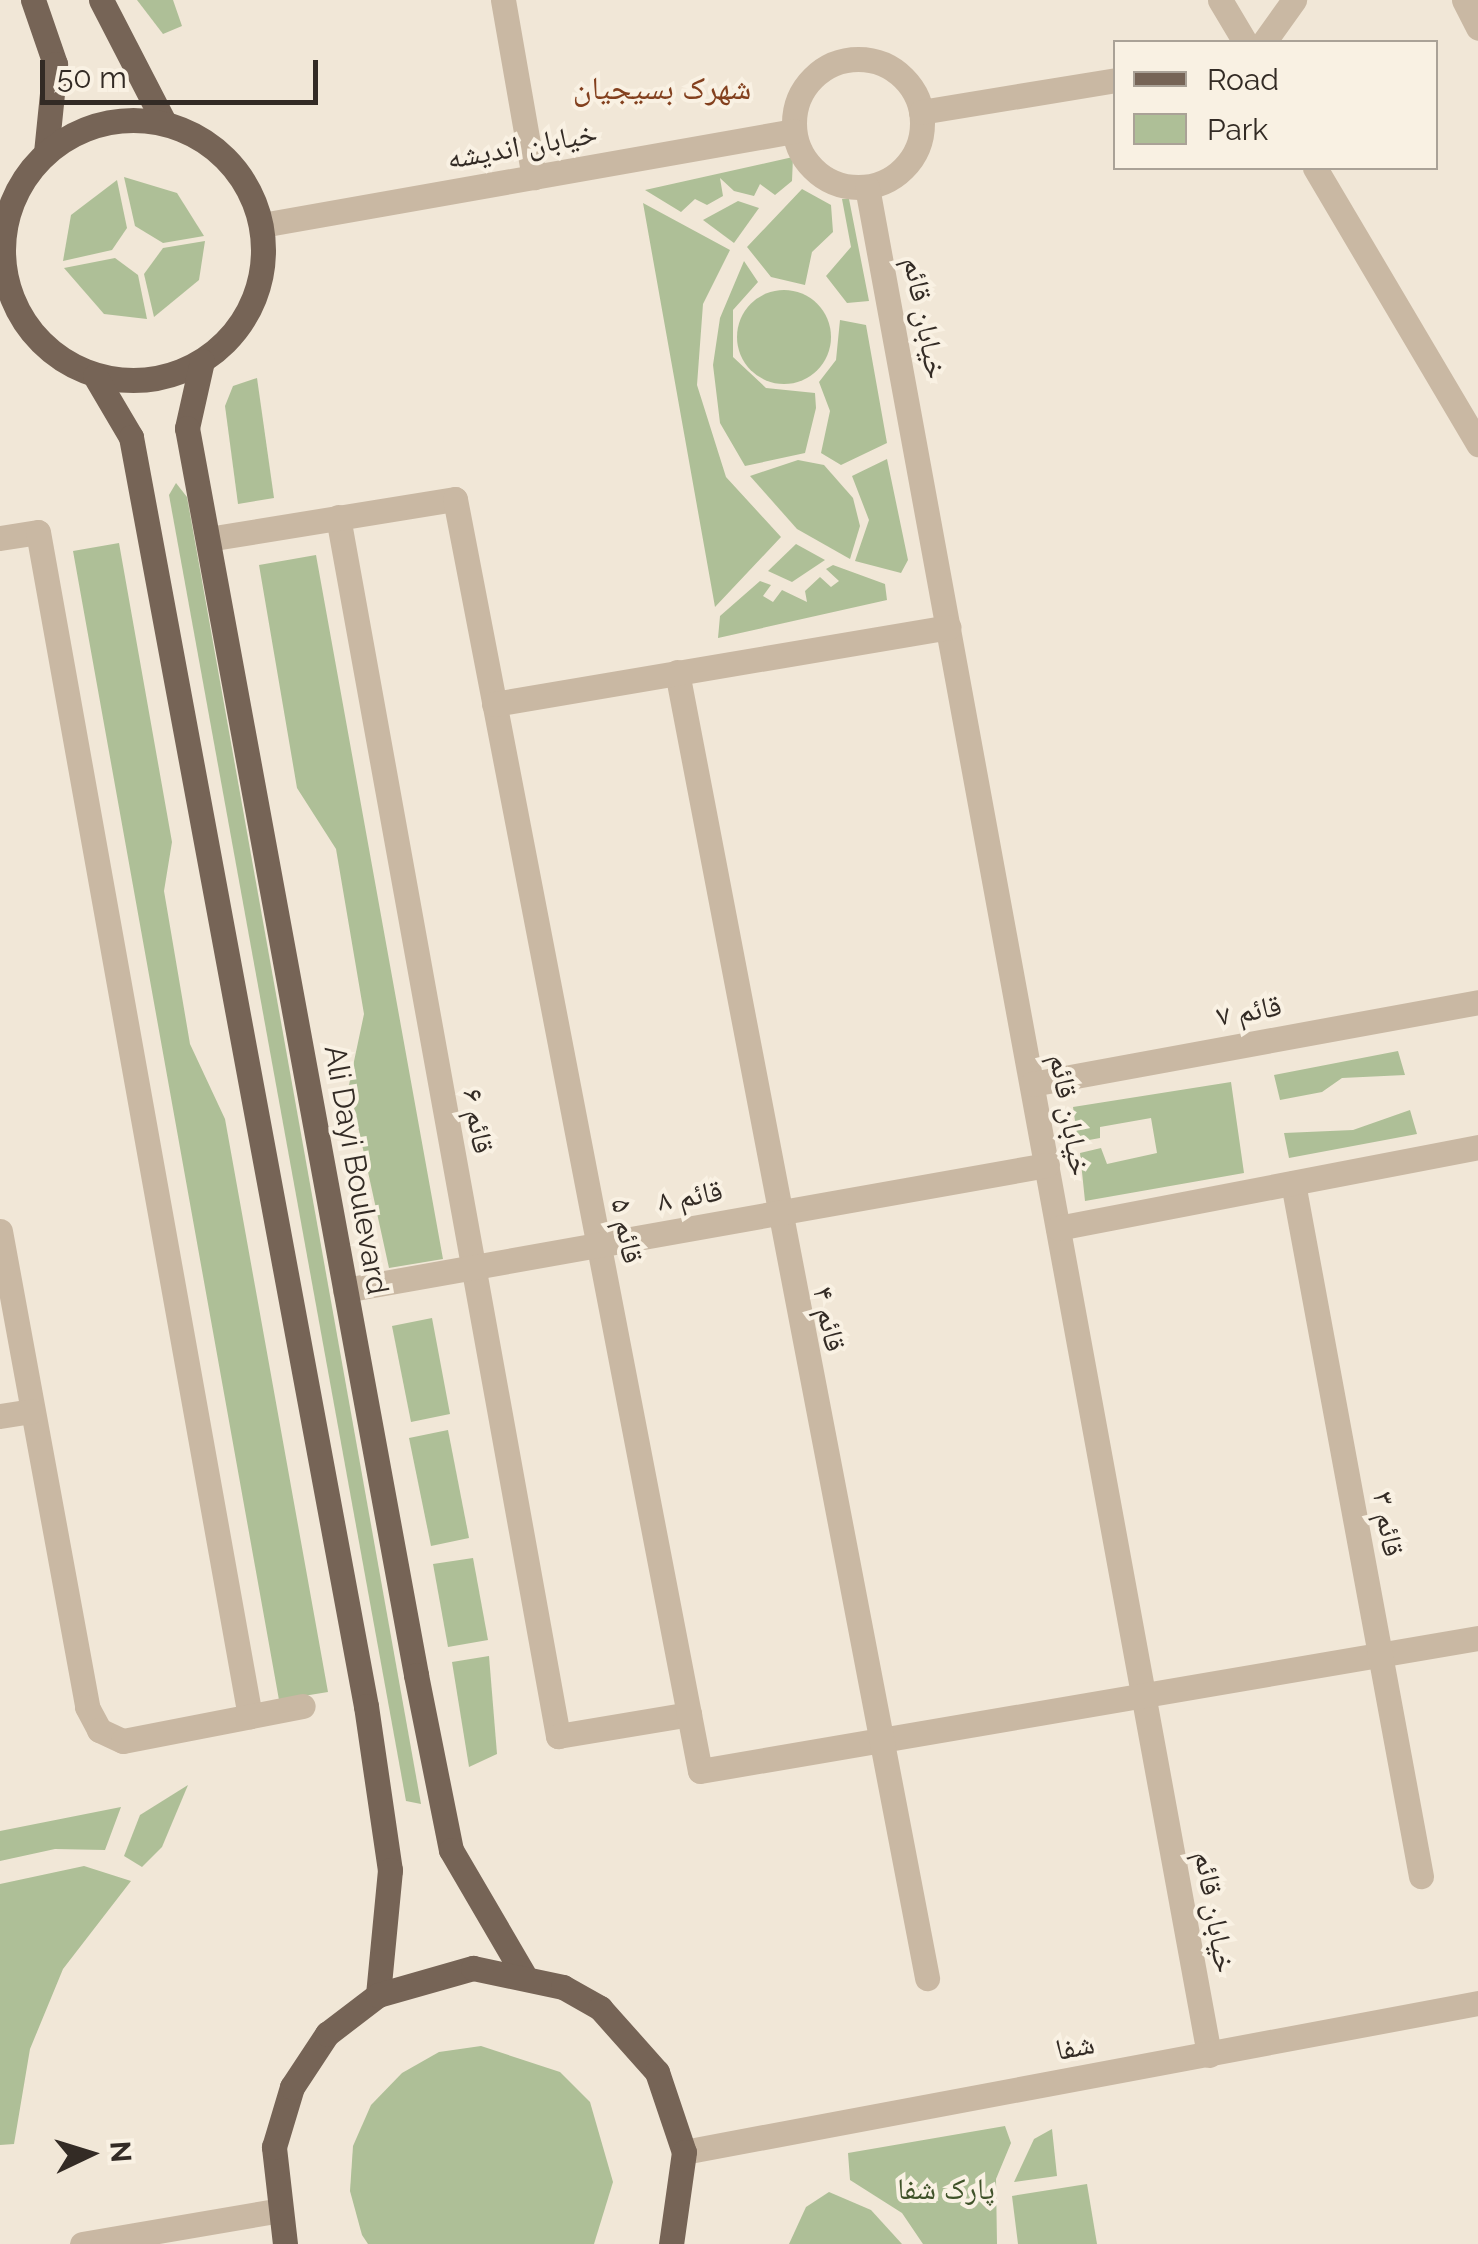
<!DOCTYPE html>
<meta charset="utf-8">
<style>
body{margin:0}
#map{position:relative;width:1478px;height:2244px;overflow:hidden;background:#f1e7d7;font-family:Raleway,"Noto Naskh Arabic",sans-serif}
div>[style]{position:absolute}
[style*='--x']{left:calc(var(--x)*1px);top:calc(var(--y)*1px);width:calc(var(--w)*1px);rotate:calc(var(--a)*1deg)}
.green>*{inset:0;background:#aebf97}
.round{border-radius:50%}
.minor>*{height:25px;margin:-12.5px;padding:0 12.5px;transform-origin:12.5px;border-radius:12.5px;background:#c9b8a3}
.minor>.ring{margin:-12.5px;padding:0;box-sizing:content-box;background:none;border:25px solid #c9b8a3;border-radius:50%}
.major>*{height:25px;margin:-12.5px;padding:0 12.5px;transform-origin:12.5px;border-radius:12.5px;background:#766456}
.major>.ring{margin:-12.5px;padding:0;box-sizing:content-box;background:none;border:25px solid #766456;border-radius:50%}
span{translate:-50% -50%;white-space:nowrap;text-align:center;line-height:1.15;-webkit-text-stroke:8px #f9f1e3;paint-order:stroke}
.street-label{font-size:30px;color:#332b25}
.park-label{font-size:30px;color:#3f5229}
.neighbourhood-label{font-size:32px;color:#83401e}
.legend{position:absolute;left:1113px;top:40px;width:325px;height:130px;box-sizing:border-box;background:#f9f1e3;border:2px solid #aaa297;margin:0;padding:12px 18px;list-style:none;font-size:30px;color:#332b25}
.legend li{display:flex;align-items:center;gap:20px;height:50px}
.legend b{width:50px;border:2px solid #aaa297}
.north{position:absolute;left:40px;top:2104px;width:100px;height:100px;-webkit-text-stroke:8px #f9f1e3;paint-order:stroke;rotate:86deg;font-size:28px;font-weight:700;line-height:40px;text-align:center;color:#332b25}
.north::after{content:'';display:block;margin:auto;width:35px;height:45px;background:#332b25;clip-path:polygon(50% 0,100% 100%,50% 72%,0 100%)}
.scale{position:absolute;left:40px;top:60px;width:278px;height:45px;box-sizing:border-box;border:5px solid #332b25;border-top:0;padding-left:12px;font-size:30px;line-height:35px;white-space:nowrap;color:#332b25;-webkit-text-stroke:8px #f9f1e3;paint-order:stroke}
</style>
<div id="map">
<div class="green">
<i style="clip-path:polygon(137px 0,173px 0,182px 26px,163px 34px)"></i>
<i style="clip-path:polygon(793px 157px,792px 181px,775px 195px,760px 184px,754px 196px,734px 191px,720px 178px,723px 196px,707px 205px,695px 199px,681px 212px,645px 190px)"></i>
<i style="clip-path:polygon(124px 177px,177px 193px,204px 236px,163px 243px,135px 226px)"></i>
<i style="clip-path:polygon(117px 180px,127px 228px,112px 250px,63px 261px,71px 215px)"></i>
<i style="clip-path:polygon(802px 189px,831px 205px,833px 232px,812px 252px,805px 285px,771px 277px,747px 247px)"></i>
<i style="clip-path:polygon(842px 199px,849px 199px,869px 301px,847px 303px,826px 276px,851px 247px)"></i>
<i style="clip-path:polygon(738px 201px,759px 208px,734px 243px,703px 220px)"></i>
<i style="clip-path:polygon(643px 203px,730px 250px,703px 304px,697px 385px,726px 477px,781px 537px,715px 607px)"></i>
<i style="clip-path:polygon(205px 241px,199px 280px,154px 317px,144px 274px,163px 248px)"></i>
<i style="clip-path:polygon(115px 258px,138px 275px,147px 319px,104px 314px,64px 268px)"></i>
<i style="clip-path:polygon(744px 261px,758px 282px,733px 310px,733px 357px,766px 388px,815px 393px,816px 408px,805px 453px,745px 466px,720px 423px,713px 365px,720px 318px)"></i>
<i class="round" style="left:737px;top:290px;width:94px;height:94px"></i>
<i style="clip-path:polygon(840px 320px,866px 325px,887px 443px,841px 465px,821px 453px,830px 411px,819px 382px,836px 360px)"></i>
<i style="clip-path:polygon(257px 378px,274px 498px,238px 504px,225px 406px,233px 386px)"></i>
<i style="clip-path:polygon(887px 459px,908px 560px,901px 573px,855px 561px,869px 520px,852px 476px)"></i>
<i style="clip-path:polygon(798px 460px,824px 465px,853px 498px,860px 526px,850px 559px,797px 529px,750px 476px)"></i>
<i style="clip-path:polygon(176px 483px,187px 497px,421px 1804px,406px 1801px,169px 495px)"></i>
<i style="clip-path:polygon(119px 543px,172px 842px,164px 891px,190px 1044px,225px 1119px,328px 1692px,279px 1700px,73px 551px)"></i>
<i style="clip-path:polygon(796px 544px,825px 560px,792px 582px,768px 571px)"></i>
<i style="clip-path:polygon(316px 555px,443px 1259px,389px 1268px,349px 1085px,364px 1014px,336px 849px,297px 788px,259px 565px)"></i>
<i style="clip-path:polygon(833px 565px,885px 584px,887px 600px,718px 638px,720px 616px,760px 581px,771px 585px,763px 596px,773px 602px,782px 590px,807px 602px,805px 591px,820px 577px,831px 587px,839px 581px,826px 569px)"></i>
<i style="clip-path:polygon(1398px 1051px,1405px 1075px,1342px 1078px,1322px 1092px,1280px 1100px,1274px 1075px)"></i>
<i style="clip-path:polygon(1231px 1082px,1244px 1173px,1085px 1201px,1080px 1153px,1101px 1148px,1107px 1164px,1157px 1153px,1151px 1118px,1100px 1127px,1100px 1138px,1078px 1142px,1073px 1107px)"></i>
<i style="clip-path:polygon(1410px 1110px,1417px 1134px,1289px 1158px,1284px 1133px,1353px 1130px)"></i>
<i style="clip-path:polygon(432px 1318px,450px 1414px,411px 1422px,392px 1326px)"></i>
<i style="clip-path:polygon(448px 1430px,469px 1538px,431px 1546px,409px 1438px)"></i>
<i style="clip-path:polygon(473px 1558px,488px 1640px,448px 1647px,433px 1564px)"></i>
<i style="clip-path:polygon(489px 1656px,497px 1754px,469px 1767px,452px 1662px)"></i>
<i style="clip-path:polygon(188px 1785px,162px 1847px,142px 1867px,124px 1856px,140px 1815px)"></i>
<i style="clip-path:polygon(121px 1807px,105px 1850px,55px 1849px,0 1861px,0 1831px)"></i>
<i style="clip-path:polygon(84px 1866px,131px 1881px,63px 1969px,30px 2049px,14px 2144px,0 2145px,0 1884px)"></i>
<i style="clip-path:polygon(481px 2046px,560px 2072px,590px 2102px,613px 2182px,594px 2244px,368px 2244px,362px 2235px,350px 2191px,353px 2146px,371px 2105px,402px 2073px,439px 2052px)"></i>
<i style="clip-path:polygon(1005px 2126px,1011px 2143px,996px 2179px,997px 2244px,923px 2244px,902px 2213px,850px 2180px,848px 2153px)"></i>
<i style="clip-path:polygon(1052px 2129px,1057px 2176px,1014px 2182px,1034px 2139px)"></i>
<i style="clip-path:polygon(1087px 2184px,1097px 2244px,1018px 2244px,1012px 2196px)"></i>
<i style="clip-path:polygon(829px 2192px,871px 2210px,902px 2244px,789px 2244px,806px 2207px)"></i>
</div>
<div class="minor">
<i style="--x:503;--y:0;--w:180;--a:80.1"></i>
<i style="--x:1220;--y:0;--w:49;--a:59.2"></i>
<i style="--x:1464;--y:0;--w:31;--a:63"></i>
<i style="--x:1264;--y:42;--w:52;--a:-54.5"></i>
<i class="ring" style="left:794px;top:59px;width:103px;height:103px"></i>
<i style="--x:921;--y:112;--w:198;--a:-9.3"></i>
<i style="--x:1315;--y:168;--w:321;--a:59.4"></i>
<i style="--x:867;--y:187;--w:1899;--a:79.62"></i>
<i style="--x:262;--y:225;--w:540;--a:-10.02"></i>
<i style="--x:0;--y:276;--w:5;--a:-11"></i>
<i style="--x:338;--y:517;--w:1239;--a:79.77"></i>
<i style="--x:558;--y:1736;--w:133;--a:-9.5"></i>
<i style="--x:0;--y:538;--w:38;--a:-9"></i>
<i style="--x:38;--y:532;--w:1203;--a:79.85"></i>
<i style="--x:208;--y:539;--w:250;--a:-9.2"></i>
<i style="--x:455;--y:499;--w:1295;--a:79.1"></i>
<i style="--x:700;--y:1771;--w:789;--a:-9.7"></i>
<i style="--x:677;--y:672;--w:1330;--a:79.16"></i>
<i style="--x:494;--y:704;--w:461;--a:-9.6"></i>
<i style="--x:1032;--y:1084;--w:453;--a:-10.4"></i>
<i style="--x:1293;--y:1183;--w:705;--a:79.54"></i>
<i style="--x:1058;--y:1228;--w:428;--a:-10.9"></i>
<i style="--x:0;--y:1231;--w:484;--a:79.6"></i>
<i style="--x:87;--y:1707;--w:26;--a:62"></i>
<i style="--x:99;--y:1730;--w:26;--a:25"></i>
<i style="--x:123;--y:1741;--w:183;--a:-11"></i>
<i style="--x:345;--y:1290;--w:713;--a:-10.1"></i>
<i style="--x:0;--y:1416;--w:32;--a:-9"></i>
<i style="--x:684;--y:2152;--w:808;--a:-10.63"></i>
<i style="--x:82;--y:2244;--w:196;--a:-9.7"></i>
</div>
<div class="major">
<i style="--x:33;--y:0;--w:68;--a:71"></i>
<i style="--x:55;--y:64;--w:88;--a:95.8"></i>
<i style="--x:101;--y:0;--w:137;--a:62.7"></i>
<i class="ring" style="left:3px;top:120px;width:235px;height:235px"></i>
<i style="--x:202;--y:361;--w:69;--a:102.6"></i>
<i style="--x:187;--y:428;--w:1268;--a:79.59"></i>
<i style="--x:416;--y:1675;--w:178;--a:78.7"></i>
<i style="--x:451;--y:1850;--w:143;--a:59.7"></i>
<i style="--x:95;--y:376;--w:71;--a:59.5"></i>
<i style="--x:131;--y:437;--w:1291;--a:79.51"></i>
<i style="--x:366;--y:1706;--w:166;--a:81.7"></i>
<i style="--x:390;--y:1870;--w:126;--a:95.5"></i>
<i style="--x:285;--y:2244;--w:98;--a:-96.5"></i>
<i style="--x:274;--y:2147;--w:63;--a:-73.3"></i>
<i style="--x:292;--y:2087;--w:64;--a:-56.6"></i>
<i style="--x:327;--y:2034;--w:64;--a:-37.4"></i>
<i style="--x:378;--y:1995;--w:99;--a:-15.9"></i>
<i style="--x:473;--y:1968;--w:92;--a:11.9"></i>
<i style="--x:563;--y:1987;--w:43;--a:29.6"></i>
<i style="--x:600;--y:2008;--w:86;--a:48.3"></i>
<i style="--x:657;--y:2072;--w:84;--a:71.4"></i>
<i style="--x:684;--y:2152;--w:93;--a:98"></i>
</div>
<div class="street-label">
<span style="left:522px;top:146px;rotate:-10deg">خیابان اندیشه</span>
<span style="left:925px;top:318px;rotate:79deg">خیابان قائم</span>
<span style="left:1249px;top:1011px;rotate:-10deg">قائم ۷</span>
<span style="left:1070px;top:1115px;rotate:80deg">خیابان قائم</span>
<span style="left:478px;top:1121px;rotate:80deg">قائم ۶</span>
<span style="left:356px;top:1170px;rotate:80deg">Ali Dayi Boulevard</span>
<span style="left:690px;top:1196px;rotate:-10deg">قائم ۸</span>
<span style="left:627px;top:1231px;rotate:79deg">قائم ۵</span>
<span style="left:829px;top:1319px;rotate:78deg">قائم ۴</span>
<span style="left:1388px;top:1524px;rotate:80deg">قائم ۳</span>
<span style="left:1215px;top:1912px;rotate:80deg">خیابان قائم</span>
<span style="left:1075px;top:2047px;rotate:-11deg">شفا</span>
</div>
<div class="park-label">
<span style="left:946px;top:2189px">پارک شفا</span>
</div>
<div class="neighbourhood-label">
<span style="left:662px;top:88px">شهرک بسیجیان</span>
</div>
<ul class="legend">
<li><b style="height:12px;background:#766456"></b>Road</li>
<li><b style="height:28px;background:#aebf97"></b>Park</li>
</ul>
<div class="north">N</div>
<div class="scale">50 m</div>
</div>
